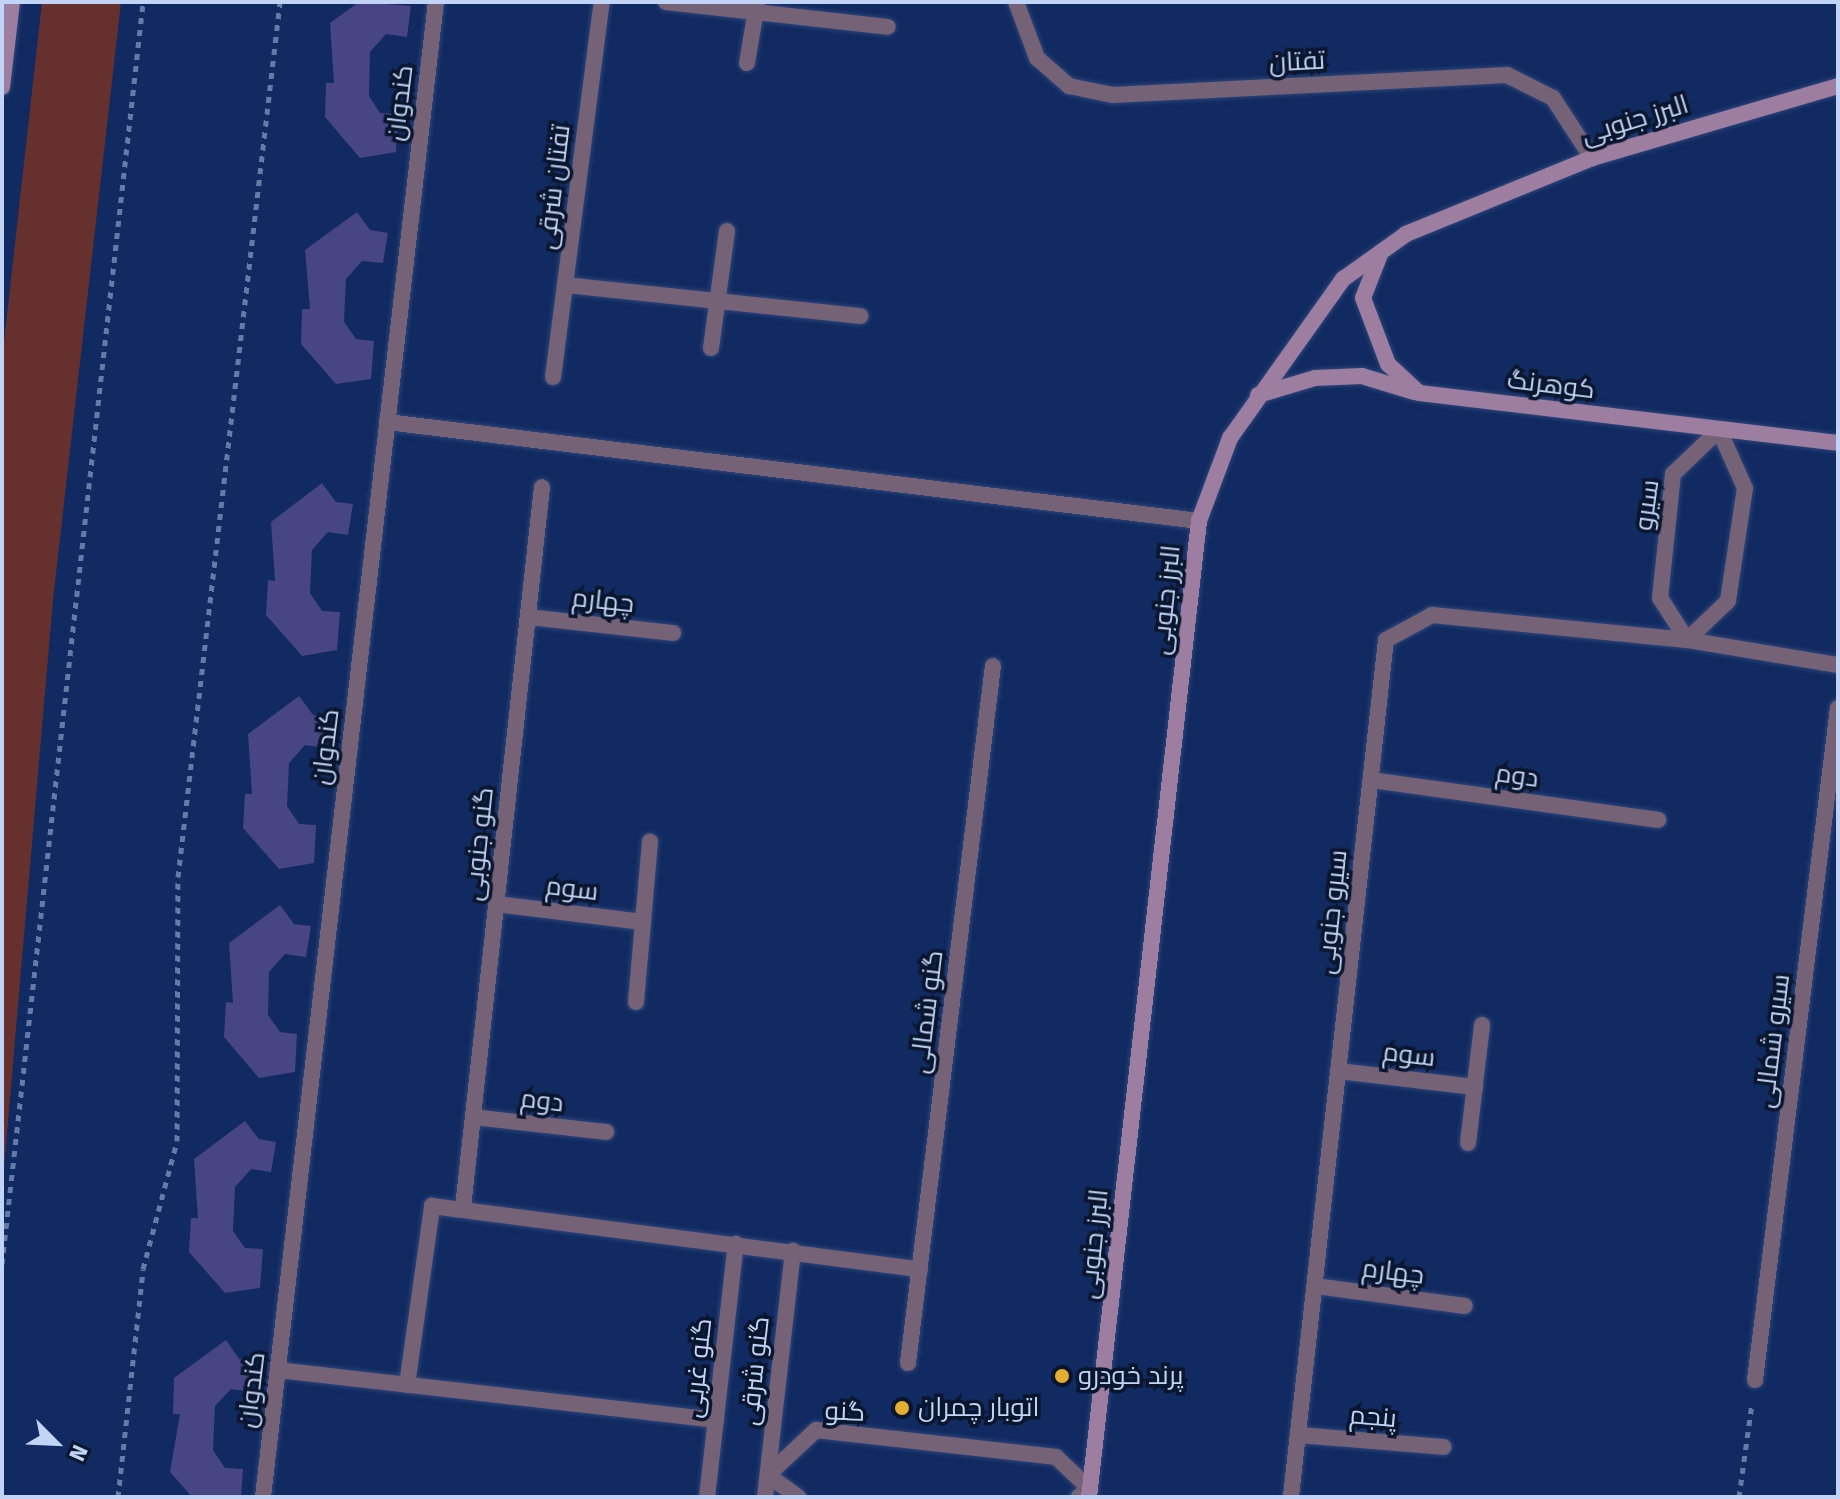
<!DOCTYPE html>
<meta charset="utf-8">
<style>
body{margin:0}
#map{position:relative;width:1840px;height:1499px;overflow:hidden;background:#112a61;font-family:"Fira Sans",Cairo,sans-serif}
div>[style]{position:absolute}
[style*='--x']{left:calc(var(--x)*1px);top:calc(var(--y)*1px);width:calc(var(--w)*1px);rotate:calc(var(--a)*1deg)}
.green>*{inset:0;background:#65302e}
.building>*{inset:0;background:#484584}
.path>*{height:5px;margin-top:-2.5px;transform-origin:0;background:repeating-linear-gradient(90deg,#657ba7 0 6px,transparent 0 12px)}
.roads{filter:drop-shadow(0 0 2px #2d4579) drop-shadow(0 0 2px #2d4579)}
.lane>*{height:16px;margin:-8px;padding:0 8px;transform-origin:8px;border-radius:8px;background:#756277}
.street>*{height:16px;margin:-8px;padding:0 8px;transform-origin:8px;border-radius:8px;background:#756277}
.secondary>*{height:16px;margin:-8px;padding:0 8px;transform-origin:8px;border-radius:8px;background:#9d7ea0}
.dots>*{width:22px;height:22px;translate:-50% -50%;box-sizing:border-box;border:4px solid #0a162e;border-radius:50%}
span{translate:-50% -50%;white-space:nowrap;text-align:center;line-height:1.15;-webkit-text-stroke:7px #0a162e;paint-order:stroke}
.street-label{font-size:26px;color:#c2d4f5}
.poi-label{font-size:26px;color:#c2d4f5}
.left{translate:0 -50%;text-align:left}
.frame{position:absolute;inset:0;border:4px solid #c2d4f5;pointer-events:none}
.north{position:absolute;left:16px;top:1403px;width:80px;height:80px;-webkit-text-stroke:6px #0a162e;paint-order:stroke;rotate:114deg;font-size:22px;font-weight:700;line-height:32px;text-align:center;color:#c2d4f5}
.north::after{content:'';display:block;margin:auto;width:28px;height:36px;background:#c2d4f5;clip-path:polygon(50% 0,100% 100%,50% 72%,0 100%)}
</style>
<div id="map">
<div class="green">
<i style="clip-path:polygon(42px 2px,121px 2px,53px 600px,2px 1191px,2px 359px)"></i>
</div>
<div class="building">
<i style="clip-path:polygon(359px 2px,411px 6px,407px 37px,386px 34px,370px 52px,369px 96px,380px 113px,398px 114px,396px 152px,360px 158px,325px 117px,326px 83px,334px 83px,330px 23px)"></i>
<i style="clip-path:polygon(357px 212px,370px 230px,388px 233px,383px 263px,362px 261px,346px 279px,344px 322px,356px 339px,374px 341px,371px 379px,336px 384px,301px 344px,302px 309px,310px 309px,305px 250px)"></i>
<i style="clip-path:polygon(322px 483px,336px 502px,353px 504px,348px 535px,328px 532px,312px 550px,310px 593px,322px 611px,340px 612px,337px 650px,302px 656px,266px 615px,268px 580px,275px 581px,271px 522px)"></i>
<i style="clip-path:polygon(299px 696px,313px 715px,330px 717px,326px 748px,305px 745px,289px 763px,287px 806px,299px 824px,316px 825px,314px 863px,279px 869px,243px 828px,245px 794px,252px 794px,248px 734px)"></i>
<i style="clip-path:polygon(280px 905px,294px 924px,311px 926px,306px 957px,285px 954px,269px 972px,268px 1015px,280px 1032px,297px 1034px,295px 1072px,259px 1078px,224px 1037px,226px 1002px,233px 1003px,229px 943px)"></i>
<i style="clip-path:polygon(245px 1121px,259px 1139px,276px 1142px,271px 1172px,251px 1169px,235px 1187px,233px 1231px,245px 1248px,263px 1249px,260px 1288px,225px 1293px,189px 1252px,191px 1218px,198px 1218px,194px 1159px)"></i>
<i style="clip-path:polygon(226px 1340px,239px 1359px,256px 1361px,252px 1392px,231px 1389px,215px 1406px,213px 1450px,225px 1468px,243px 1469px,241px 1497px,192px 1497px,170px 1472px,180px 1414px,173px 1414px,174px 1378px)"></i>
</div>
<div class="path">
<i style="--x:2;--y:1264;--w:1270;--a:-83.62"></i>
<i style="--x:118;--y:1497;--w:229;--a:-83.7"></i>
<i style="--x:143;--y:1269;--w:132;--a:-75.1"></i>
<i style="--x:177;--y:1141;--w:264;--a:-89.8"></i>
<i style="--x:178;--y:877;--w:881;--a:-83.35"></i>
<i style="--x:1739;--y:1497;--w:95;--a:-82.1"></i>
</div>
<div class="roads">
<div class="lane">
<i style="--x:666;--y:2;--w:223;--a:6.4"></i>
<i style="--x:747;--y:63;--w:60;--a:-80.4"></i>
<i style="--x:565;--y:285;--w:297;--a:6"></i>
<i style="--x:711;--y:348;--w:118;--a:-82.2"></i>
<i style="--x:387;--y:422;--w:818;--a:6.95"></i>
<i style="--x:528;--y:617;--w:146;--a:6.3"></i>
</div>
<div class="street">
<i style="--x:1016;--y:2;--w:60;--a:69.4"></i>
<i style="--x:1037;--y:58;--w:43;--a:41.2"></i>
<i style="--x:1069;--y:86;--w:45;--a:11.6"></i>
<i style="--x:1113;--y:95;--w:395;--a:-2.9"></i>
<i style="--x:1507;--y:75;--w:51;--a:26.6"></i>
<i style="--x:1553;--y:98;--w:72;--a:57"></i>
<i style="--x:553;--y:377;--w:378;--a:-82.6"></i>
<i style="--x:1719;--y:430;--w:64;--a:65.9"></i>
<i style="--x:1745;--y:488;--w:114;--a:98.6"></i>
<i style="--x:1728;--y:601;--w:57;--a:136.4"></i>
<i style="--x:1687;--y:640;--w:50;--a:-122.7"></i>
<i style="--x:1660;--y:598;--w:125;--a:-84"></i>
<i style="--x:1673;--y:474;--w:64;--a:-43.7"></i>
<i style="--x:1371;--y:780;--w:290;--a:7.9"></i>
<i style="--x:496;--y:904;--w:148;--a:7"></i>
<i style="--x:636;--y:1002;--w:161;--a:-85"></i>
<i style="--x:1338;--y:1071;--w:138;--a:6.7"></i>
<i style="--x:473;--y:1117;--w:134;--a:6.4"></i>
<i style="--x:1468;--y:1143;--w:119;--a:-83.2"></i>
<i style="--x:463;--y:1207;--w:724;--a:-83.74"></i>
<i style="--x:1315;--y:1286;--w:151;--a:7.6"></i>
<i style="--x:908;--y:1363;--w:702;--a:-83.05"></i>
<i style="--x:278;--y:1370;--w:441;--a:6.5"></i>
<i style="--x:1755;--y:1380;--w:677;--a:-82.96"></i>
<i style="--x:407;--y:1385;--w:181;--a:-82"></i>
<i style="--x:432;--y:1206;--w:492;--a:7.4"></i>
<i style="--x:1298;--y:1435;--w:146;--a:4.7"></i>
<i style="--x:1291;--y:1496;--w:861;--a:-83.67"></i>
<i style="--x:1386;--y:640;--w:52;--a:-28.5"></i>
<i style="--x:1432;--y:615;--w:256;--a:5.6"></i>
<i style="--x:1687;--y:640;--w:153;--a:9.4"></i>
<i style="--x:263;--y:1497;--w:1505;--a:-83.4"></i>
<i style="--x:707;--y:1497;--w:255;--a:-83.5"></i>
<i style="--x:765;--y:1497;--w:248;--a:-83.5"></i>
<i style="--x:798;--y:1497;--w:37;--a:-144"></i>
<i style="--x:768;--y:1475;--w:66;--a:-43.2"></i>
<i style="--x:816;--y:1430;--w:242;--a:6.4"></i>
<i style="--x:1056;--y:1457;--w:47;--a:43.3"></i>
<i style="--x:1090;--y:1489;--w:14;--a:146"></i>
</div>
<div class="secondary">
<i style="--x:2;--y:87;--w:86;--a:-83.3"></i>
<i style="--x:1381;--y:252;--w:49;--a:111.4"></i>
<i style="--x:1363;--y:298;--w:71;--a:69.3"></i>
<i style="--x:1388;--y:364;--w:42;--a:43.1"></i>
<i style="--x:1419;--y:393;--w:422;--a:6.8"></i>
<i style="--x:1258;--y:395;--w:59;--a:-16.6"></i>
<i style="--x:1315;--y:378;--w:47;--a:-2.4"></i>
<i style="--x:1362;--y:376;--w:54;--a:17.1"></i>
<i style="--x:1089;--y:1497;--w:982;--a:-83.57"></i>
<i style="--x:1199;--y:521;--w:89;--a:-69.5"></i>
<i style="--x:1230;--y:438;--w:195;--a:-54.6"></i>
<i style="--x:1343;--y:279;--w:77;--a:-35.5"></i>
<i style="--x:1406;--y:234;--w:201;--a:-22.2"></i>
<i style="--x:1592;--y:158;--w:256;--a:-16.3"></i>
</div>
</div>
<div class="dots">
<i style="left:1062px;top:1376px;background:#e4ae35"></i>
<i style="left:902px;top:1408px;background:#e4ae35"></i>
</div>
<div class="street-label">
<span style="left:1297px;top:62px;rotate:-3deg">تفتان</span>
<span style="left:400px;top:103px;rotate:-83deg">کندوان</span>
<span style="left:1635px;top:120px;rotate:-17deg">البرز جنوبی</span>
<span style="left:554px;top:187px;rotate:-83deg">تفتان شرقی</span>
<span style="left:1551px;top:385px;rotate:7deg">کوهرنگ</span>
<span style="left:1647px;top:505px;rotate:-82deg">سیرو</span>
<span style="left:1166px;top:600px;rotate:-84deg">البرز جنوبی</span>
<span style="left:603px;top:601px;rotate:6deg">چهارم</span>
<span style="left:326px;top:747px;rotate:-83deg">کندوان</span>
<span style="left:1517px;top:776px;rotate:8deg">دوم</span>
<span style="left:479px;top:844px;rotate:-84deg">گنو جنوبی</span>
<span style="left:572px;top:889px;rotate:7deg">سوم</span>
<span style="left:1332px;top:912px;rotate:-84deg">سیرو جنوبی</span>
<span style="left:927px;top:1012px;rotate:-83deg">گنو شمالی</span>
<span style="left:1773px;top:1041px;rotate:-83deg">سیرو شمالی</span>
<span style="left:1409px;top:1055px;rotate:7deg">سوم</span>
<span style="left:542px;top:1101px;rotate:7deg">دوم</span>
<span style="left:1094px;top:1244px;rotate:-84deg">البرز جنوبی</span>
<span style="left:1393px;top:1272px;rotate:7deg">چهارم</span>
<span style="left:698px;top:1368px;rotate:-84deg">گنو غربی</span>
<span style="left:755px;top:1371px;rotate:-84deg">گنو شرقی</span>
<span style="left:252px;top:1390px;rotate:-83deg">کندوان</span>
<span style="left:845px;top:1412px;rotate:2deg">گنو</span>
<span style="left:1373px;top:1417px;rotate:5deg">پنجم</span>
</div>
<div class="poi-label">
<span class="left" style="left:1078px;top:1376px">پرند خودرو</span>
<span class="left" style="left:918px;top:1408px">اتوبار چمران</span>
</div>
<div class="frame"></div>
<div class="north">N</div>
</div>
